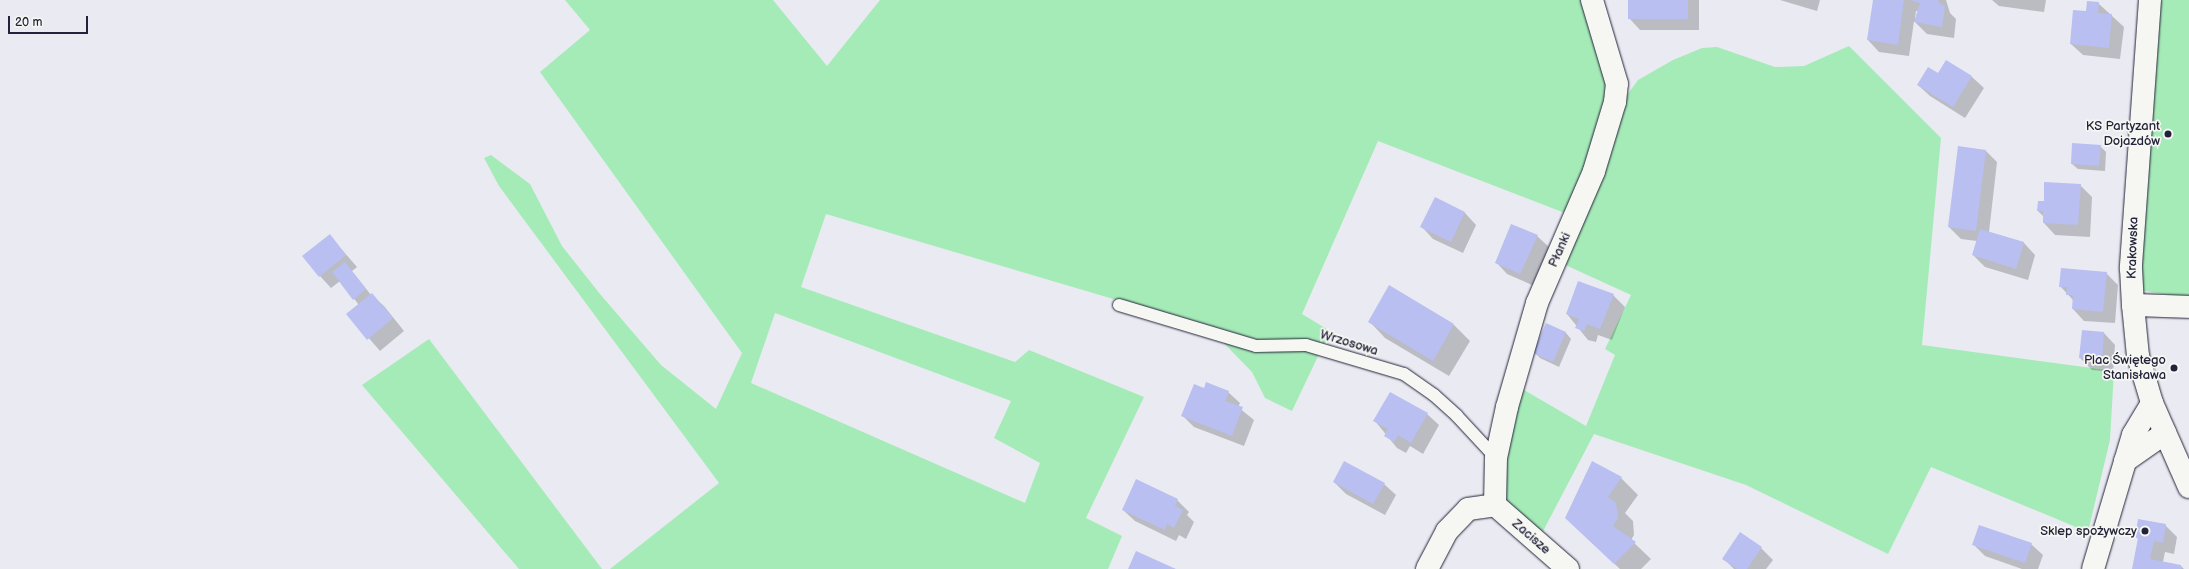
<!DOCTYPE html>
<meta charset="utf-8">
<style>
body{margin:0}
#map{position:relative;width:2189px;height:569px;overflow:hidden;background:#eaebf2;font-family:"Balsamiq Sans",sans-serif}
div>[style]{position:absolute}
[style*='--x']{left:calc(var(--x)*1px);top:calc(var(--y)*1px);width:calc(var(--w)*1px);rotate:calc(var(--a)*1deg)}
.green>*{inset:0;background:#a5ebb7}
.shadow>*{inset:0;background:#0003}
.building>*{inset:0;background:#b9bff0}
.roads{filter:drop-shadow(0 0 1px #22223b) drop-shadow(0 0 1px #22223b)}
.service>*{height:12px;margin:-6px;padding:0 6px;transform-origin:6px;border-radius:6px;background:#f6f6f2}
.minor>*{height:22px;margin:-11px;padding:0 11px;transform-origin:11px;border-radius:11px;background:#f6f6f2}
.tertiary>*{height:22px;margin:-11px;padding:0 11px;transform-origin:11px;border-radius:11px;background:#f6f6f2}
.dots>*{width:11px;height:11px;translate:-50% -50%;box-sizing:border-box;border:2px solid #f6f6f2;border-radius:50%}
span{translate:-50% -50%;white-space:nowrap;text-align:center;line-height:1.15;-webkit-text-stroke:3.5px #f6f6f2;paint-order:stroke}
.poi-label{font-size:13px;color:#22223b}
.right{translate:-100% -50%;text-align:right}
.street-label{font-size:13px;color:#22223b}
.scale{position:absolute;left:8px;top:16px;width:80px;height:18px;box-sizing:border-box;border:2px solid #22223b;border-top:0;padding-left:5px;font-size:12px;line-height:14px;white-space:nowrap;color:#22223b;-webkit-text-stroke:3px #f6f6f2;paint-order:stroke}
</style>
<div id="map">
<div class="green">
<i style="clip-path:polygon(evenodd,565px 0,773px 0,827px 66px,880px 0,1586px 0,1611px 98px,1570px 215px,1378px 141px,1302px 314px,1330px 331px,1292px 411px,1265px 398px,1252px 372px,1208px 327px,826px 214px,801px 287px,1015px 362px,1029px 350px,1144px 397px,1086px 518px,1122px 536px,1108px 569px,610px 569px,719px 483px,499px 186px,484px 158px,491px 155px,530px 184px,562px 246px,600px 294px,661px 365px,716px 409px,742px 353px,540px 72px,590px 30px,565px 0,775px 313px,1011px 401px,994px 438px,1040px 463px,1025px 503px,751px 383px,775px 313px)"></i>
<i style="clip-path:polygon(2156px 0,2189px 0,2189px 299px,2141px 290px,2137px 268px)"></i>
<i style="clip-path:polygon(1849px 46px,1941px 138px,1922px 345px,2114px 371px,2110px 440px,2088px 532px,1931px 467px,1888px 554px,1746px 485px,1594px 434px,1541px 535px,1501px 499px,1501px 458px,1519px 387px,1586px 426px,1615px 355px,1605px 349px,1631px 295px,1561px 263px,1624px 99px,1638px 80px,1673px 60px,1702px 48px,1717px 47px,1775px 67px,1804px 66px)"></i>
<i style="clip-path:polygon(429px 339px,602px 569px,519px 569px,362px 385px)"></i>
</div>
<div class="shadow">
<i style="clip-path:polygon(1629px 0,1699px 0,1699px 30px,1640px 30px,1629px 18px)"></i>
<i style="clip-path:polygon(1780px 0,1820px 0,1817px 11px)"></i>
<i style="clip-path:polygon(evenodd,1874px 0,1946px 0,1950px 13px,1956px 19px,1954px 38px,1927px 34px,1914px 21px,1909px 56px,1879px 52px,1868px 40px,1874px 0,1916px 11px,1918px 11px,1916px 19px,1915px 18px,1916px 11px)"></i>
<i style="clip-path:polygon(1992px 0,2046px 0,2044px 12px,1999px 6px)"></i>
<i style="clip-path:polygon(2098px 3px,2124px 27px,2120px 59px,2083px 55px,2071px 44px,2087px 12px)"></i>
<i style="clip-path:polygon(1946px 61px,1972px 77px,1984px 88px,1965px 118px,1930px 96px,1918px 85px,1938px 74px)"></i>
<i style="clip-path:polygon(2100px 146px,2106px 152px,2105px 171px,2078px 169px,2072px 164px)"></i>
<i style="clip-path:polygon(1985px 150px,1997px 162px,1989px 232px,2024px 243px,2035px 255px,2028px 280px,1985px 267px,1973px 255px,1977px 241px,1961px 239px,1949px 227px)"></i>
<i style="clip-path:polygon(2080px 185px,2092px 197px,2090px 237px,2055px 235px,2044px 223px,2044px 217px,2038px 211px,2039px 202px,2045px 202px)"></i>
<i style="clip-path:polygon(1436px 199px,1465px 213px,1476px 225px,1463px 253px,1433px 239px,1422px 227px)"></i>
<i style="clip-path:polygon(330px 236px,357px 267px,352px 271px,371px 295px,384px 306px,404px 331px,380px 351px,348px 314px,359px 305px,340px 281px,331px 288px,320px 276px)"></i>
<i style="clip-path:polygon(1537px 236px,1549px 247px,1532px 285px,1507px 274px,1496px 262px)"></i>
<i style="clip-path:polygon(2106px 273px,2118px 285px,2115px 323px,2084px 321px,2073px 309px,2073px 300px,2060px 286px)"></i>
<i style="clip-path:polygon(1613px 295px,1625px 307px,1612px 340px,1598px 335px,1596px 342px,1588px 340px,1567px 314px)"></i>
<i style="clip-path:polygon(1369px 321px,1454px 325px,1470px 341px,1449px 376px,1385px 338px)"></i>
<i style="clip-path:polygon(1546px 325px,1566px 333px,1571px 339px,1559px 367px,1540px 358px,1534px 352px)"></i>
<i style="clip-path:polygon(2104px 333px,2115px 345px,2113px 372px,2092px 370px,2080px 358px)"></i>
<i style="clip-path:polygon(1204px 389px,1228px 392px,1240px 403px,1238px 407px,1254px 420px,1244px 446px,1194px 427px,1183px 416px)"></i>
<i style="clip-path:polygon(1427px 414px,1439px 425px,1423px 454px,1410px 446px,1406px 453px,1397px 448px,1375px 421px)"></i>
<i style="clip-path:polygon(1621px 478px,1638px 495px,1625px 513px,1633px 521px,1634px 535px,1631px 540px,1651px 559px,1641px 569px,1620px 569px,1566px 518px)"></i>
<i style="clip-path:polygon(1334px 482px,1384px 484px,1396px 495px,1385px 515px,1346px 494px)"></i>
<i style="clip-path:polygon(1177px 500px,1189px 512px,1187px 515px,1194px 522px,1186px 539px,1179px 535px,1176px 541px,1135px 521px,1123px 510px)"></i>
<i style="clip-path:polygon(2165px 525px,2177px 537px,2174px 554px,2165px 552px,2163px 562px,2181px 566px,2184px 569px,2133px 569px,2139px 540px,2136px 537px)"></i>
<i style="clip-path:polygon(2031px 544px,2043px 555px,2038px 569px,2022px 569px,1985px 556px,1974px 545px)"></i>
<i style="clip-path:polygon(1761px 548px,1773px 560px,1766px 569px,1734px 569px,1723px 558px)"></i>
</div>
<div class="building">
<i style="clip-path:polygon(1628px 0,1688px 0,1688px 19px,1628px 19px)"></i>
<i style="clip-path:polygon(1873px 0,1904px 0,1898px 45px,1867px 40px)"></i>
<i style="clip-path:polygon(1910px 0,1938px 0,1940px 4px,1945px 6px,1942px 27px,1914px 22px,1920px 3px)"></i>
<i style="clip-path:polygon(2087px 1px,2099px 2px,2098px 13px,2112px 14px,2109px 48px,2070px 44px,2073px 10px,2086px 11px)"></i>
<i style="clip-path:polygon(1946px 60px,1972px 76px,1953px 107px,1917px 85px,1928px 67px,1938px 73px)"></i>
<i style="clip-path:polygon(2072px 143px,2101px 145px,2099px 166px,2071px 164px)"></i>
<i style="clip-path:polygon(1958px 146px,1986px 150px,1976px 231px,1948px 227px)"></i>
<i style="clip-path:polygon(2044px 182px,2081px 184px,2078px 225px,2043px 223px,2043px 211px,2037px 211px,2038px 201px,2044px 201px)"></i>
<i style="clip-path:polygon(1435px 197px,1465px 212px,1451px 242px,1420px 227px)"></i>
<i style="clip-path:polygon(1511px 224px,1538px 235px,1520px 274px,1495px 263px)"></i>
<i style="clip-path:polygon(1980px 229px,2024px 242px,2016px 269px,1972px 255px)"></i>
<i style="clip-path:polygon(330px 234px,346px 255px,319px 277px,302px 256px)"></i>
<i style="clip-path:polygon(345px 262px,366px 289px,353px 300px,332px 272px)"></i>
<i style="clip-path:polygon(2061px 268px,2107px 272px,2103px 312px,2072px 309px,2073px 295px,2066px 295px,2067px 287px,2059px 287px)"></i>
<i style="clip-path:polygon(1578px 281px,1614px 294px,1600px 329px,1587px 324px,1584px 331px,1575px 328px,1579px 319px,1566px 314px)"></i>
<i style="clip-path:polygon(1389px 285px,1454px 324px,1433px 361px,1368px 322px)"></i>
<i style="clip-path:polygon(372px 293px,393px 318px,367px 340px,346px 314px)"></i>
<i style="clip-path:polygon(1546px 323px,1566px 332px,1553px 362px,1533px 353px)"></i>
<i style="clip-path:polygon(2082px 330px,2104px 332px,2102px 360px,2079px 358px)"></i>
<i style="clip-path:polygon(1206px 382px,1229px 391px,1225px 401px,1243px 407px,1232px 436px,1181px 416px,1194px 384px,1204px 388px)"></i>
<i style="clip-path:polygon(1390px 392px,1428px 413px,1411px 443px,1398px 435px,1394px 442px,1384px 436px,1388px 429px,1373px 421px)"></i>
<i style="clip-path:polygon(1344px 461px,1385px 483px,1373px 504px,1333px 482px)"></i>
<i style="clip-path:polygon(1592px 461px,1622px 477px,1608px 497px,1616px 503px,1618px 518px,1613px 526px,1636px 542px,1614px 564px,1565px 518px)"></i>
<i style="clip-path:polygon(1136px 479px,1178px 499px,1175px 506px,1183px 510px,1174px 528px,1167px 524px,1165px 530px,1122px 510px)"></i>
<i style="clip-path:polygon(2138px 519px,2166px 524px,2163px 543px,2154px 541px,2150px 559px,2181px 565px,2181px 569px,2132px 569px,2138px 538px,2135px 537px)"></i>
<i style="clip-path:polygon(1979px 525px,2032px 543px,2025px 563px,1972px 545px)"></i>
<i style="clip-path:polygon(1740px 532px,1762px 547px,1747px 569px,1737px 569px,1722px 559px)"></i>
<i style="clip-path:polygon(1136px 551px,1176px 569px,1128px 569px)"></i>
</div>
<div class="roads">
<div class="service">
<i style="--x:1119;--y:305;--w:143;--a:16.7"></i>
<i style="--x:1256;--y:346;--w:50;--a:-1.1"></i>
<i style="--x:1306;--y:345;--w:102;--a:16.5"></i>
<i style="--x:1404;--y:374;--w:37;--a:35"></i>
<i style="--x:1434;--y:395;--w:31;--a:42"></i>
<i style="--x:1457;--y:416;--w:57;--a:47.1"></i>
</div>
<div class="minor">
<i style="--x:2133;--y:305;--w:56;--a:2"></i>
<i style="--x:2125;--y:461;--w:49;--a:-35"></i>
<i style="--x:1495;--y:505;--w:47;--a:-88.8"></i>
<i style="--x:1496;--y:458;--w:52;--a:-77.8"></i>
<i style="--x:1507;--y:407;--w:108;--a:-73.9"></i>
<i style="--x:1537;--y:303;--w:144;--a:-66.6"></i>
<i style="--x:1594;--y:171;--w:72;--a:-73.1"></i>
<i style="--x:1615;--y:102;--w:18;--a:-84"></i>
<i style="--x:1617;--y:84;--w:88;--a:-106.6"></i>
<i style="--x:1495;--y:505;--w:97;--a:41.2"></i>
<i style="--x:1427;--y:569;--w:43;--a:-62.2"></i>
<i style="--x:1447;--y:531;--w:30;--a:-46"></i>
<i style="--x:1468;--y:509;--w:27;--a:-8"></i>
<i style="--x:2093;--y:569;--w:140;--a:-73.4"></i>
<i style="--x:2133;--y:435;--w:37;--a:-59"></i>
</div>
<div class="tertiary">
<i style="--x:2150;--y:0;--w:269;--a:94.1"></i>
<i style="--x:2131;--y:268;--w:37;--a:87"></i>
<i style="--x:2133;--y:305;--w:51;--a:84.4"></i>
<i style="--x:2138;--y:356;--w:49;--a:73.4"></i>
<i style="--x:2152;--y:403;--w:92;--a:66.2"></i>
</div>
</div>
<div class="dots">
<i style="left:2168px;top:134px;background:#22223b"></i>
<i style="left:2174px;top:368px;background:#22223b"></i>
<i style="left:2145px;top:531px;background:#22223b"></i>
</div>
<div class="poi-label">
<span class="right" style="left:2160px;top:134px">KS Partyzant<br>Dojazdów</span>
<span class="right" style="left:2166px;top:368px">Plac Świętego<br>Stanisława</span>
<span class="right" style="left:2137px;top:531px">Sklep spożywczy</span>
</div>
<div class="street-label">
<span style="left:2133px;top:248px;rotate:-88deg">Krakowska</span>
<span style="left:1560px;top:250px;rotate:-66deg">Płanki</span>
<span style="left:1349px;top:343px;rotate:17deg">Wrzosowa</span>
<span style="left:1531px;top:537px;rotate:41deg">Zacisze</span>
</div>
<div class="scale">20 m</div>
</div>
